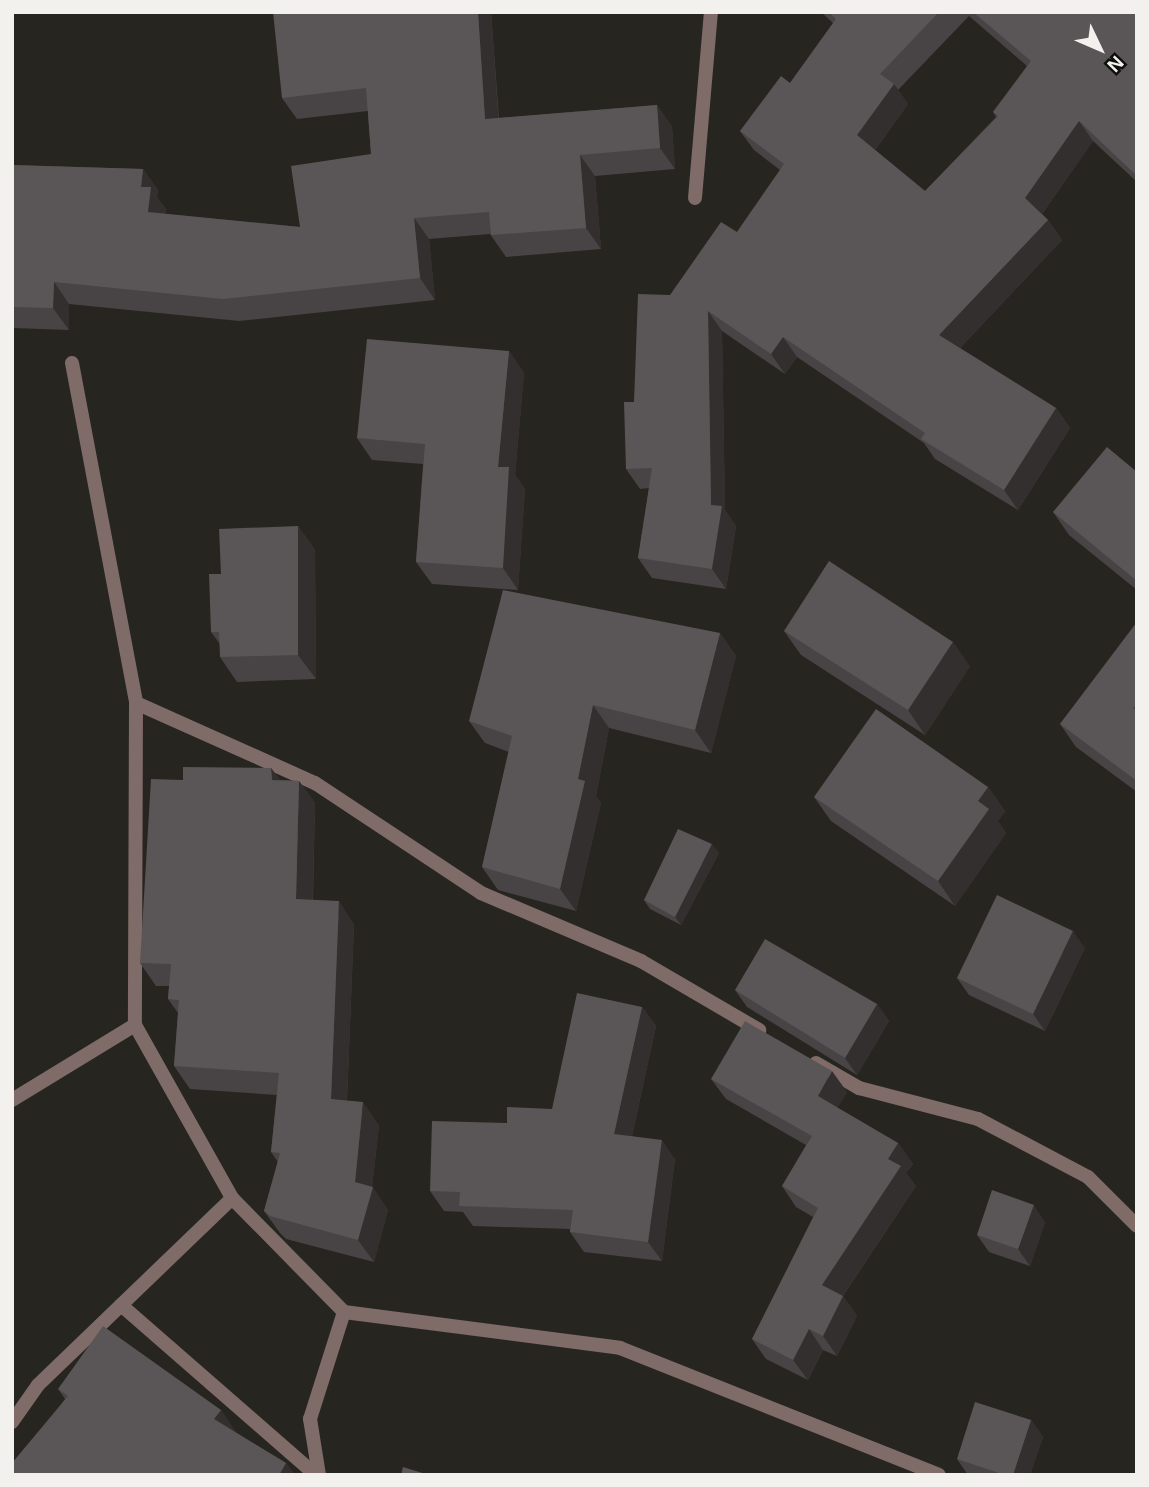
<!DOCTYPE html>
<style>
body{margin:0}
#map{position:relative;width:1149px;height:1487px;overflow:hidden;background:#262520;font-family:Arial,sans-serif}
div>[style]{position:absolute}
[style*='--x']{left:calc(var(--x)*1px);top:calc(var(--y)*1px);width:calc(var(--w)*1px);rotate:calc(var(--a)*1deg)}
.minor>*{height:14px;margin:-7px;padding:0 7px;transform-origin:7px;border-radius:7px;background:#7f6b67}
.wall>*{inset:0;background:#484345}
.shaded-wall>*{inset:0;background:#332f2e}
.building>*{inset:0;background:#5a5657}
span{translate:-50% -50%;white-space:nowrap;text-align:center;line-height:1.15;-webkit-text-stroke:7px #0e0e0c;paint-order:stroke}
.frame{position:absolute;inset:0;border:14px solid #f2f1ee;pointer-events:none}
.north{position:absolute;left:1065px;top:14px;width:70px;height:70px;-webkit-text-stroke:5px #0e0e0c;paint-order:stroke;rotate:134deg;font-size:19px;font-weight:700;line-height:28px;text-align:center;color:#f2f1ee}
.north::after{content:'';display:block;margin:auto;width:24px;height:32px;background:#f2f1ee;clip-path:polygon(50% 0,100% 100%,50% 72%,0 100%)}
</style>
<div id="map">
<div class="minor">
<i style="--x:695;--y:198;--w:187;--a:-85.1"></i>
<i style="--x:72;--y:363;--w:346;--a:79.3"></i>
<i style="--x:136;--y:703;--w:322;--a:90.2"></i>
<i style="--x:135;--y:1025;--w:198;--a:60.7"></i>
<i style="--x:232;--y:1198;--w:160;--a:45.5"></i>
<i style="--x:344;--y:1312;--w:278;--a:7.4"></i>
<i style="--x:620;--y:1348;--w:343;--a:21.7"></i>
<i style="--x:136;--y:703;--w:196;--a:24.1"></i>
<i style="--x:315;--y:783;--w:199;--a:33.5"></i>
<i style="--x:481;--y:893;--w:174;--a:23"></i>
<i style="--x:641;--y:961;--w:137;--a:30.3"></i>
<i style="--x:816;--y:1063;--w:50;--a:30.2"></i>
<i style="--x:859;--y:1088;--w:123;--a:14.6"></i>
<i style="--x:978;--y:1119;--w:124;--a:27.8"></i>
<i style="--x:1088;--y:1177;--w:69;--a:45"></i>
<i style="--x:12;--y:1100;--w:144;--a:-31.4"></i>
<i style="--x:121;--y:1305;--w:259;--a:41.1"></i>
<i style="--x:12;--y:1422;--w:45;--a:-54.9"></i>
<i style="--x:38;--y:1385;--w:269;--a:-43.9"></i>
<i style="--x:319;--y:1475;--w:57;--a:-99.1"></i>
<i style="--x:310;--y:1419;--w:112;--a:-72.4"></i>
</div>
<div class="wall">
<i style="clip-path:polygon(491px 12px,499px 118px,657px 105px,672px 127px,675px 169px,595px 176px,601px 249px,506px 257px,490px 234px,429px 239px,435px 300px,239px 321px,69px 304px,69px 330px,12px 328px,12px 165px,143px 169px,158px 190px,157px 197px,166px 209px,165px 214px,300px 227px,371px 154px,368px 111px,297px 119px,282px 98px)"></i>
<i style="clip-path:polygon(evenodd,821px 12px,1137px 12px,1137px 182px,1093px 141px,1042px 214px,1048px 220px,1062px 240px,960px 348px,1056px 408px,1070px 428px,1018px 510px,935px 459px,924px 443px,797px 357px,785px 374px,722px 331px,725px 510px,736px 526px,726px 589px,652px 578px,638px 558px,649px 488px,640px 489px,626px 469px,634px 402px,670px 295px,737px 232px,780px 170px,754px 150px,740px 131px,790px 83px,833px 23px,821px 12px,969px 16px,1027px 66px,993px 112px,996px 117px,925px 191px,875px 150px,908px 104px,898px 90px,969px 16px)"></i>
<i style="clip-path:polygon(509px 351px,524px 373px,515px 475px,525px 489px,518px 590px,432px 584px,416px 562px,423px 464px,372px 460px,357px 438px)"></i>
<i style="clip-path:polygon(1137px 472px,1137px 590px,1069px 535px,1053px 512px)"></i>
<i style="clip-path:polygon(298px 526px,315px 550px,316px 679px,237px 682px,220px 657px,220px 644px,211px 632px,221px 574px)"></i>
<i style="clip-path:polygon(1137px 622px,1137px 792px,1076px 747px,1060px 724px)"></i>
<i style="clip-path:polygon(784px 631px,970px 666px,925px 735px,801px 655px)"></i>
<i style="clip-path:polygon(720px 633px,736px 656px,711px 753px,609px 728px,596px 796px,601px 803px,576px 911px,498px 890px,482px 867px,509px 752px,485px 743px,469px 721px)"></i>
<i style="clip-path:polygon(271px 768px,280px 780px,299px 781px,315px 803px,313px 900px,354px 924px,347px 1101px,379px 1125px,372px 1187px,388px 1210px,374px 1262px,286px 1239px,280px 1233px,264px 1211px,278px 1162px,271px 1152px,277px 1095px,190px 1089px,174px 1066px,178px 1013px,168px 999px,169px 986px,156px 986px,140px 963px,183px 780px)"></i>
<i style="clip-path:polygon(988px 787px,1005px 811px,998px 821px,1006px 833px,955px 906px,831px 821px,814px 797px)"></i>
<i style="clip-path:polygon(719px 853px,681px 925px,650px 909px,644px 900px)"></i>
<i style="clip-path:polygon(1085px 948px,1045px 1031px,969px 995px,957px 978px)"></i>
<i style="clip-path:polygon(735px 990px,877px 1004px,889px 1021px,857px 1075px,747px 1007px)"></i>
<i style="clip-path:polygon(642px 1007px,656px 1026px,632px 1136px,675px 1159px,662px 1261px,584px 1252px,570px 1232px,570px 1229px,473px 1226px,463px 1212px,444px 1211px,430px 1191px,507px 1123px,552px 1109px)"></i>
<i style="clip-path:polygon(711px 1079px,847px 1092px,837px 1108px,898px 1143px,913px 1164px,906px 1173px,916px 1186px,843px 1296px,857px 1316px,837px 1356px,823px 1350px,808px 1380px,766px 1359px,752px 1339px,813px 1217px,796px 1207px,782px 1186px,806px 1145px,726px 1099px)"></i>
<i style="clip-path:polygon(1045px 1222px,1030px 1266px,989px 1252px,977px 1235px)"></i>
<i style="clip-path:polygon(58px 1389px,221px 1410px,236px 1433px,286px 1463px,295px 1475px,12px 1475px,65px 1399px)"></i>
<i style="clip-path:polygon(1031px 1420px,1043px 1437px,1030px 1475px,968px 1475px,957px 1459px)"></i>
</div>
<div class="shaded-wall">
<i style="clip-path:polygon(478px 12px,491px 12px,500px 140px,485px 119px)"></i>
<i style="clip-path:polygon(894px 84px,908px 104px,871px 155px,857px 135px)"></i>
<i style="clip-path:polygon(657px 105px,672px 127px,675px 169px,660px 148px)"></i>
<i style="clip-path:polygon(1079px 121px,1093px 141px,1039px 218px,1025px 198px)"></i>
<i style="clip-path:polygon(580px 155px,595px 176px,601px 249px,586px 228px)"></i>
<i style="clip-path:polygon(143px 169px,158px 190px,157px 197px,166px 209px,163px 234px,148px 212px,141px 187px)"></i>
<i style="clip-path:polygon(414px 218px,429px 239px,435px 300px,420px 278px)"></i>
<i style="clip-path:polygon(1048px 220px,1062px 240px,953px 355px,939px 335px)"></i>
<i style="clip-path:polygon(54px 282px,69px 304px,69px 330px,53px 308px)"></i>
<i style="clip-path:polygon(708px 311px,722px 331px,725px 510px,736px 526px,726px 589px,712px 569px)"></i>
<i style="clip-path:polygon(783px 337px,797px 357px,785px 374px,771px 354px)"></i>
<i style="clip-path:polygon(509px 351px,524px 373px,515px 475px,525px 489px,518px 590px,503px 568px,498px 467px)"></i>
<i style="clip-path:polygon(1056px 408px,1070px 428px,1018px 510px,1004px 490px)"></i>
<i style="clip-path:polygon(298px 526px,315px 550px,316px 679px,298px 655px)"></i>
<i style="clip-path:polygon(720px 633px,736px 656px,711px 753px,695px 730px)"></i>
<i style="clip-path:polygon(953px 642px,970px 666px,925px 735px,908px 710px)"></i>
<i style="clip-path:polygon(593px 705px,609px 728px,596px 796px,601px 803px,576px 911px,560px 889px,578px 779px)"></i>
<i style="clip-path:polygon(271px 768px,287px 790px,272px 780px)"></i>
<i style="clip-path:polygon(299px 781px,315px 803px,312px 922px,296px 899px)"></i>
<i style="clip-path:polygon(988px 787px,1005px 811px,998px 821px,1006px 833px,955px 906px,938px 881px,978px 801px)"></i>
<i style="clip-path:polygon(712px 844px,719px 853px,681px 925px,675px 917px)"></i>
<i style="clip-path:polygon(339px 901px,354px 924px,346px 1122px,331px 1099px)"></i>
<i style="clip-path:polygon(1073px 931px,1085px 948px,1045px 1031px,1033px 1014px)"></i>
<i style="clip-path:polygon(877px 1004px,889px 1021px,857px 1075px,845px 1058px)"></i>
<i style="clip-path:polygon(642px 1007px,656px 1026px,628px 1154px,614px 1134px)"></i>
<i style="clip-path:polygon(832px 1071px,847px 1092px,832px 1117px,818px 1096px)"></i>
<i style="clip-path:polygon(363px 1102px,379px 1125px,372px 1189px,373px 1187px,388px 1210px,374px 1262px,358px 1240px,355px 1182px)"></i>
<i style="clip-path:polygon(662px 1140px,675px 1159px,662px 1261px,648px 1242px)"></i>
<i style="clip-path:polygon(898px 1143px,913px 1164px,906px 1173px,916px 1186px,836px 1306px,822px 1285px,888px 1159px)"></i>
<i style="clip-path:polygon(1034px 1205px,1045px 1222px,1030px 1266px,1018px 1249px)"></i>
<i style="clip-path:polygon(843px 1296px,857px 1316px,837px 1356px,823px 1336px)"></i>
<i style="clip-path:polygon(809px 1329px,823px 1350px,808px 1380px,793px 1360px)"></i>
<i style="clip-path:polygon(221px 1410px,238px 1435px,214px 1419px)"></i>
<i style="clip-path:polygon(1031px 1420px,1043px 1437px,1030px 1475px,1013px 1475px)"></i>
<i style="clip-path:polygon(286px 1463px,295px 1475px,279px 1475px)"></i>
</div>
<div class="building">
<i style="clip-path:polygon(273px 12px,478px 12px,485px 119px,657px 105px,660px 148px,580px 155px,586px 228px,491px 235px,489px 212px,414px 218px,420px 278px,223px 299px,54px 282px,53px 308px,12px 307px,12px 165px,143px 169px,141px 187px,151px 187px,148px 212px,300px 227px,291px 166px,371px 154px,366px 88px,282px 98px)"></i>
<i style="clip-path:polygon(829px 12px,939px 12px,880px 74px,894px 84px,857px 135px,925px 191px,998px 116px,993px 112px,1031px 61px,973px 12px,1137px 12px,1137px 176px,1079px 121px,1025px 198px,1048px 220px,939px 335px,1056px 408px,1004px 490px,921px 439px,925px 433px,783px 337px,771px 354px,708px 311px,711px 505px,722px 506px,712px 569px,638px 558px,652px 468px,626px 469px,624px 402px,634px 402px,638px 294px,670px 295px,721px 222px,737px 232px,784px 164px,740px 131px,781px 76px,790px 83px,836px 19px)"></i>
<i style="clip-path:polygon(367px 339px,509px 351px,498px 467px,509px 467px,503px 568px,416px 562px,425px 444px,357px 438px)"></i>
<i style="clip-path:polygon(1107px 447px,1137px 472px,1137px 581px,1053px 512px)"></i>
<i style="clip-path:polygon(298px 526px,298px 655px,220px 657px,219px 632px,211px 632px,209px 574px,221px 574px,219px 529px)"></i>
<i style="clip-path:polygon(829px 561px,953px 642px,908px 710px,784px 631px)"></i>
<i style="clip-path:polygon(503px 590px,720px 633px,695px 730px,593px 705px,578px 779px,585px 781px,560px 889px,482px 867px,512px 736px,469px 721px)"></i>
<i style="clip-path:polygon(1137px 622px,1137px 703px,1133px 708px,1137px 711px,1137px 781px,1060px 724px)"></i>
<i style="clip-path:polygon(876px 709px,988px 787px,978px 801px,989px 809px,938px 881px,814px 797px)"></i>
<i style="clip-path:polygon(183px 767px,271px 768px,272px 780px,299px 781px,296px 899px,339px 901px,331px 1099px,363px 1102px,355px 1182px,373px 1187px,358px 1240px,270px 1216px,264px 1211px,280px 1153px,271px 1152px,279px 1073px,174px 1066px,179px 1000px,168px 999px,171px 964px,140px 963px,151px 779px,183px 780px)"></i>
<i style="clip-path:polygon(678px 829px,712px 844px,675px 917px,644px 900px)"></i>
<i style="clip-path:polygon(997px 895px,1073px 931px,1033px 1014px,957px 978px)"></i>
<i style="clip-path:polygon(765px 939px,877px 1004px,845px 1058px,735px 990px)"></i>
<i style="clip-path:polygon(577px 993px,642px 1007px,614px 1134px,662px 1140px,648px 1242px,570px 1232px,573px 1210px,459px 1206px,460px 1192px,430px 1191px,432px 1121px,507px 1123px,507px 1107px,552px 1109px)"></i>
<i style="clip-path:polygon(745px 1021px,832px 1071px,818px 1096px,898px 1143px,888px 1159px,901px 1166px,822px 1285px,843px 1296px,823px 1336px,809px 1329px,793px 1360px,752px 1339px,818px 1208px,782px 1186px,812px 1136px,711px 1079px)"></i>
<i style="clip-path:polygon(992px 1190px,1034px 1205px,1018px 1249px,977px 1235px)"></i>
<i style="clip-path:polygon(103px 1326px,221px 1410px,214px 1419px,286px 1463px,279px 1475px,12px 1475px,12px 1463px,68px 1396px,58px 1389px)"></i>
<i style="clip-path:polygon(975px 1402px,1031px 1420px,1013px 1475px,1005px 1475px,957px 1459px)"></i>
<i style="clip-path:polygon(403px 1467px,429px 1475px,401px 1475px)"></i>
</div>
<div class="frame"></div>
<div class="north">N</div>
</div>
